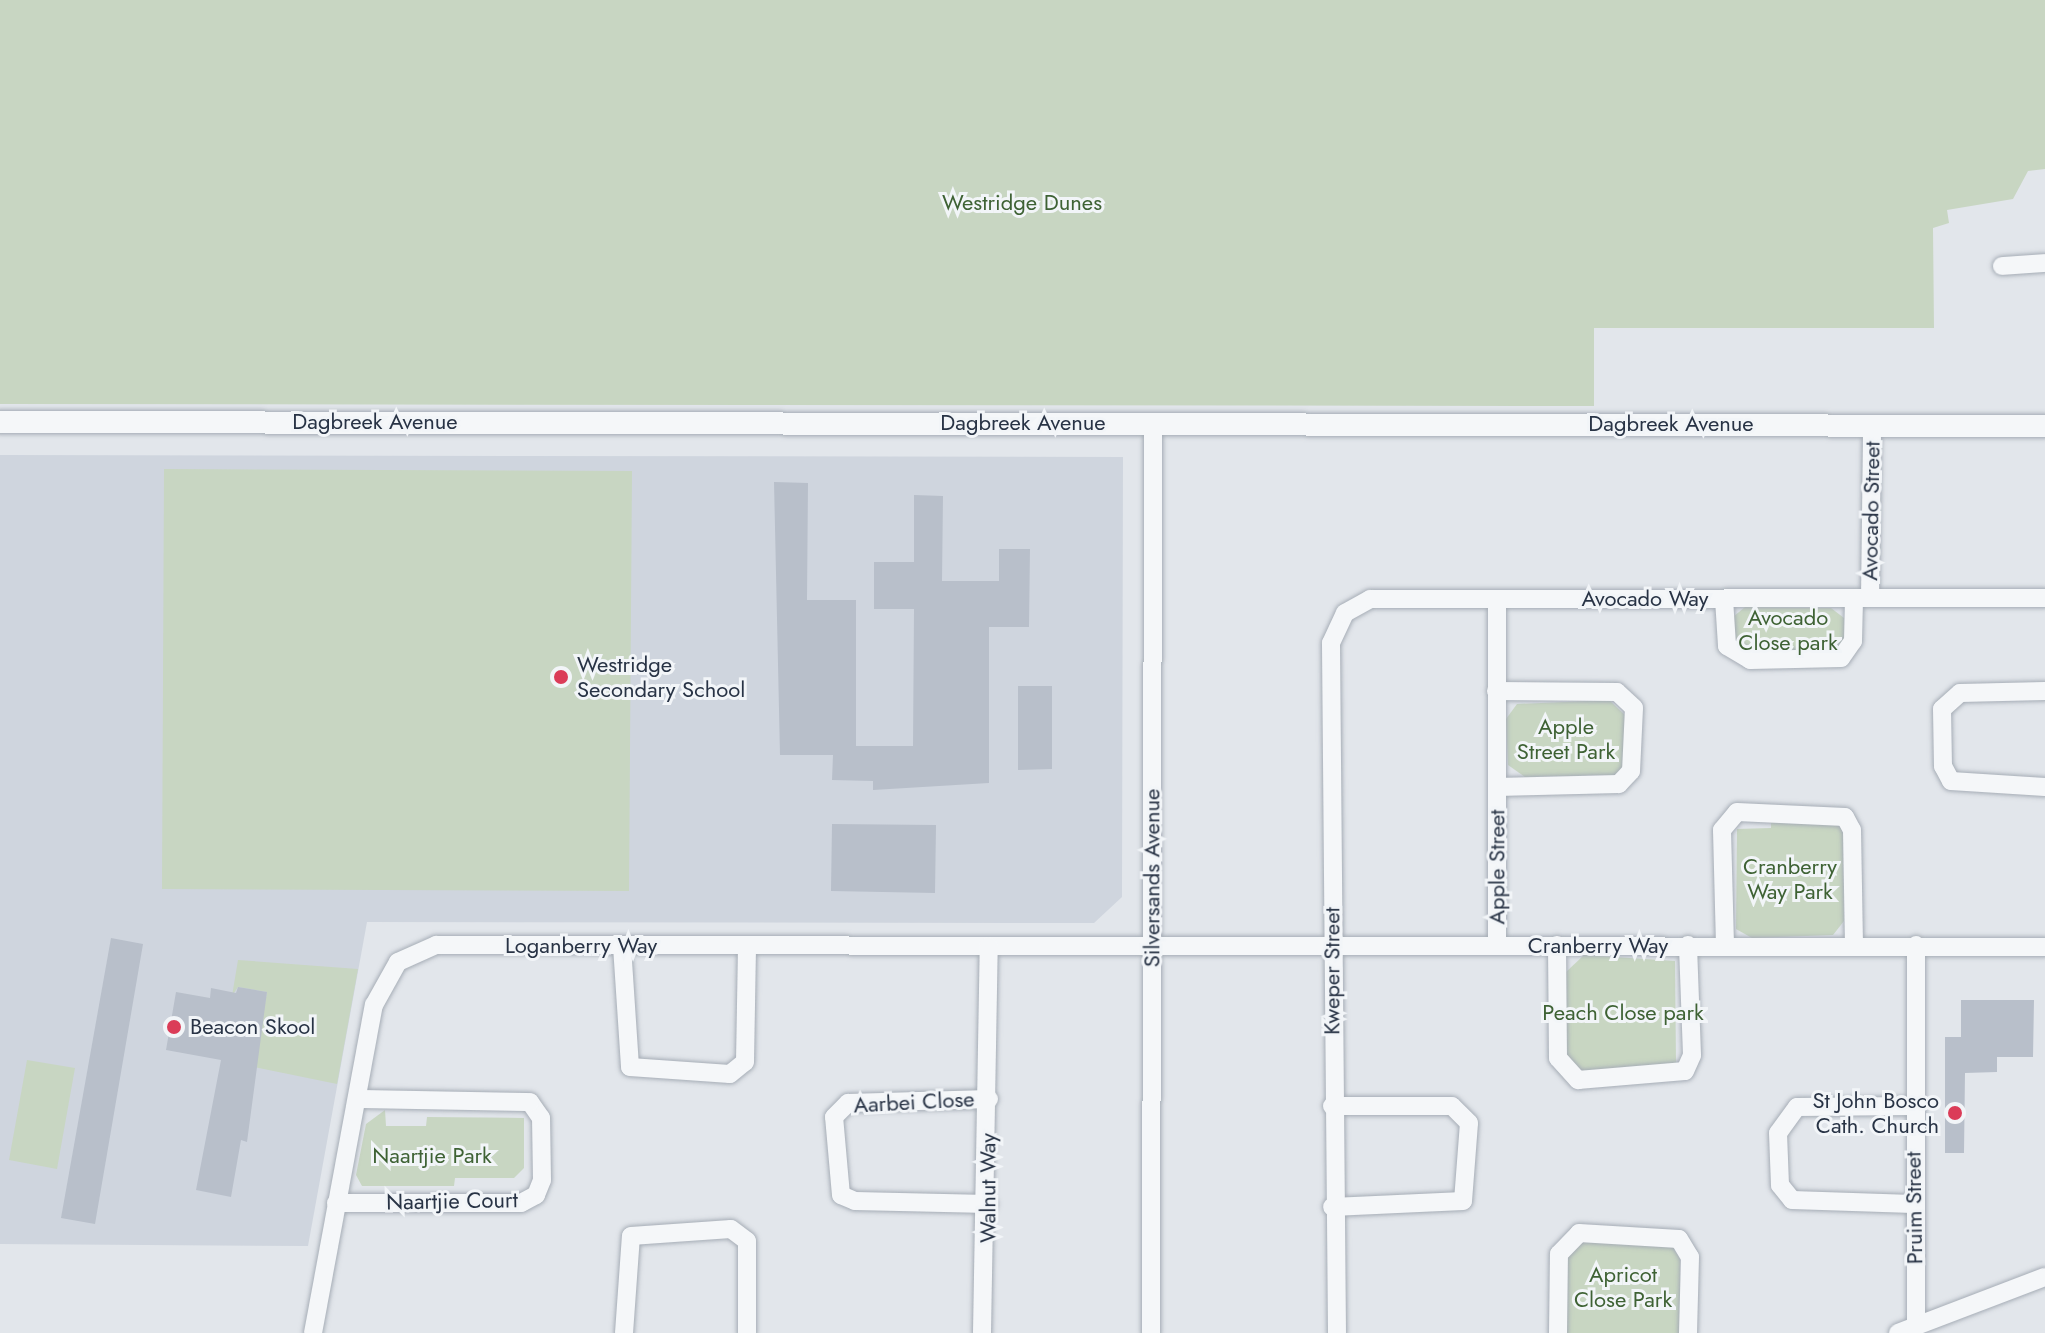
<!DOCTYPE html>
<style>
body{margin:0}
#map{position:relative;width:2045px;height:1333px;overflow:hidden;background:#e2e6eb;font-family:Jost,sans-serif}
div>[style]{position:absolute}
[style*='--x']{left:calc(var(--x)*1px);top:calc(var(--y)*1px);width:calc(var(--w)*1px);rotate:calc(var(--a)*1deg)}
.built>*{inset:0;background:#cfd5de}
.green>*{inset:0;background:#c8d6c2}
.building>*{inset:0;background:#b8bfca}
.roads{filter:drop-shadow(0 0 2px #a6adb6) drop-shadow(0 0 2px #a6adb6)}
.minor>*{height:18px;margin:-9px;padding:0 9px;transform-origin:9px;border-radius:9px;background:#f5f7f9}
.tertiary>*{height:22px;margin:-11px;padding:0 11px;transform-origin:11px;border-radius:11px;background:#f5f7f9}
.dots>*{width:22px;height:22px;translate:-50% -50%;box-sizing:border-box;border:4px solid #f2f5f8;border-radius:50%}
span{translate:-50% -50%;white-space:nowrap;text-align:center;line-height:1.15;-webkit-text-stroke:6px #f2f5f8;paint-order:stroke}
.park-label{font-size:22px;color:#3e6234}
.street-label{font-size:22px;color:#283345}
.poi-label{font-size:22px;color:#283345}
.left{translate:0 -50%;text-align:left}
.right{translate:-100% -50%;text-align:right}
</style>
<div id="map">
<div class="built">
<i style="clip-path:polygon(0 455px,1123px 457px,1122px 897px,1094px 923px,367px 922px,308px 1246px,0 1244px)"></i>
</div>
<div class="green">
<i style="clip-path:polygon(0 0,2045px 0,2045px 169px,2028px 171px,2013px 199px,1947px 210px,1949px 223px,1933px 228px,1934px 328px,1594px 328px,1594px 406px,0 404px)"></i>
<i style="clip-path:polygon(164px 469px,632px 471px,629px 891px,162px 889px)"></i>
<i style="clip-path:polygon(1745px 607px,1831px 608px,1844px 618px,1845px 638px,1838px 649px,1747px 653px,1736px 647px,1733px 617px)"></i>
<i style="clip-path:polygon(1609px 700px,1626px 716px,1624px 766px,1615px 775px,1525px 777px,1508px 765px,1506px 719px,1517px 704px)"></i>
<i style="clip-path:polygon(1771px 820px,1836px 823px,1843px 831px,1844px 921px,1833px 935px,1752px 938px,1736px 929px,1737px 829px,1771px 828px)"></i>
<i style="clip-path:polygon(1584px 955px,1675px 961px,1676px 1065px,1584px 1072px,1567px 1061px,1565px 973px)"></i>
<i style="clip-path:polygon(238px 960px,358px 969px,337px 1084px,254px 1067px,267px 992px,238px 987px,232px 996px)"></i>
<i style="clip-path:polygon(27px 1060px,75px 1068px,57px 1169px,9px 1160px)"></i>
<i style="clip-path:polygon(385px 1110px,386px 1126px,426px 1126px,427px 1117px,524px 1118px,524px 1168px,514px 1178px,455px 1178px,454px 1186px,362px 1186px,356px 1175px,366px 1124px)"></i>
<i style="clip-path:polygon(1575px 1242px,1670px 1242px,1680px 1259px,1681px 1333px,1565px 1333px,1566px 1251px)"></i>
</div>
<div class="building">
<i style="clip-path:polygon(774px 482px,808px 483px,807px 600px,856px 600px,856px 746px,913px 746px,914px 609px,874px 609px,874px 562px,914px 562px,914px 495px,943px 496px,942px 581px,999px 581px,999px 549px,1030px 549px,1029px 627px,989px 627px,989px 783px,873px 790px,873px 781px,832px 780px,833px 755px,780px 755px)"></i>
<i style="clip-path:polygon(1018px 686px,1052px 686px,1052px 769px,1018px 770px)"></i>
<i style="clip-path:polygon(832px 824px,936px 825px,935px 893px,831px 891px)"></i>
<i style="clip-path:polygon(111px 938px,143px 944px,95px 1224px,61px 1218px)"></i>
<i style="clip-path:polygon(238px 987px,267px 992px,247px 1142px,241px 1140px,231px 1197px,196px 1190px,221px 1060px,166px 1050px,176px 992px,210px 998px,211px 988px,236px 993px)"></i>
<i style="clip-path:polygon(1961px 1000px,2034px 1000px,2033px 1057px,1997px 1057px,1997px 1072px,1965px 1073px,1964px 1153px,1945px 1153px,1945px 1037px,1961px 1037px)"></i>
</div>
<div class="roads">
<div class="minor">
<i style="--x:2002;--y:266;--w:43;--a:-4"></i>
<i style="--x:1870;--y:598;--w:174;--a:-89.3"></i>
<i style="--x:1724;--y:599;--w:47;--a:86.3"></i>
<i style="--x:1727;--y:646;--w:27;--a:31"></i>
<i style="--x:1750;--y:660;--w:91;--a:-1.3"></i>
<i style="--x:1841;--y:658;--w:21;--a:-55"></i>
<i style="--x:1853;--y:641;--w:42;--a:-88.6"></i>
<i style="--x:1496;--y:691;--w:121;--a:0.5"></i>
<i style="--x:1617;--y:692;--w:23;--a:43"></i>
<i style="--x:1634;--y:708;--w:63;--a:92.7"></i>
<i style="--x:1631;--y:771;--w:18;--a:133"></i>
<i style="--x:1619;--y:784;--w:122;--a:178.6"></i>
<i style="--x:2045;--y:691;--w:85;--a:178.7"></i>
<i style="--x:1960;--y:693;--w:24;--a:138"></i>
<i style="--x:1942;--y:709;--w:57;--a:89"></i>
<i style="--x:1943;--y:766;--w:17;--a:62"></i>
<i style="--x:1951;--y:781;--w:94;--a:3.7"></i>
<i style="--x:1557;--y:945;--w:113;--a:89.5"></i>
<i style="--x:1558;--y:1058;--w:30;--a:48"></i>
<i style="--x:1578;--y:1080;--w:107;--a:-4.8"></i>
<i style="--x:1685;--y:1071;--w:17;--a:-66"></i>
<i style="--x:1692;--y:1055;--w:110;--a:-92.1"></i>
<i style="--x:1725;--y:945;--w:115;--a:-91.5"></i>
<i style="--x:1722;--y:830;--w:23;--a:-50"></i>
<i style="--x:1737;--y:812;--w:108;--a:2.7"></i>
<i style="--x:1845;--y:817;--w:15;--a:62"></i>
<i style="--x:1852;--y:830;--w:115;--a:89"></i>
<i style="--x:1916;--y:945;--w:381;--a:90"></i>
<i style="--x:622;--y:946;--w:121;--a:86.2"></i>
<i style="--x:630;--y:1067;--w:100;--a:4"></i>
<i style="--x:730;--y:1074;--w:19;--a:-39"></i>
<i style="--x:745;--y:1062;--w:116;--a:-89"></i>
<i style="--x:1497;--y:946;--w:347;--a:-90"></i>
<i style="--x:1332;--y:1106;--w:120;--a:0"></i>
<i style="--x:1452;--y:1106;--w:24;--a:45"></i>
<i style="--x:1469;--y:1123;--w:78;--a:94.4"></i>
<i style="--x:1463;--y:1201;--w:131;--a:177.4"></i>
<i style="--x:1913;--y:1106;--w:116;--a:179.5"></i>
<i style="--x:1797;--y:1107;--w:32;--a:126"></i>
<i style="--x:1778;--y:1133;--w:52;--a:87.8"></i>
<i style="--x:1780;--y:1185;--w:19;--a:51"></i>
<i style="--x:1792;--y:1200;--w:121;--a:1.9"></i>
<i style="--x:336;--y:1203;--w:185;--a:0"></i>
<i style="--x:521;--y:1203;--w:17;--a:-28"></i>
<i style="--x:536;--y:1195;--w:16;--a:-68"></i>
<i style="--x:542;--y:1180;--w:62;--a:-90.9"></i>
<i style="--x:541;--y:1118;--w:19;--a:-125"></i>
<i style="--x:530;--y:1102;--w:173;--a:-179"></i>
<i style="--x:988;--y:1204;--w:133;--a:-178.7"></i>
<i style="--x:855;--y:1201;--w:15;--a:-157"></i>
<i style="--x:841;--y:1195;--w:78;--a:-95.1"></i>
<i style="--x:834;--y:1117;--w:20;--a:-45"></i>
<i style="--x:848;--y:1103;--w:141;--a:-1.6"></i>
<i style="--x:313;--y:1333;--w:334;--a:-79.5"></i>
<i style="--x:374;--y:1005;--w:49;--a:-60.8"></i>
<i style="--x:398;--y:962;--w:42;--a:-24.1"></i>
<i style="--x:436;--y:945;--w:1609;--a:0.07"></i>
<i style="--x:624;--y:1333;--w:97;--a:-85.9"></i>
<i style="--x:631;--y:1236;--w:100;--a:-4"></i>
<i style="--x:731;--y:1229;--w:20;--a:37"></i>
<i style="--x:747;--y:1241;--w:92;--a:90"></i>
<i style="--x:982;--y:1333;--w:387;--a:-89"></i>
<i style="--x:1151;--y:1333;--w:910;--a:-89.87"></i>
<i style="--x:1337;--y:1333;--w:690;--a:-90.5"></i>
<i style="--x:1331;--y:643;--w:33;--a:-65"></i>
<i style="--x:1345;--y:613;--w:29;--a:-29"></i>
<i style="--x:1370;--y:599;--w:675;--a:-0.08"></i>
<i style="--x:1558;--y:1333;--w:79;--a:-89.3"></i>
<i style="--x:1559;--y:1254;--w:29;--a:-46"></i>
<i style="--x:1579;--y:1233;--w:100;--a:3.4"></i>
<i style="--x:1679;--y:1239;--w:21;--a:59"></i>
<i style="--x:1690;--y:1257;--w:76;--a:91.5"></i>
<i style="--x:1898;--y:1333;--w:157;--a:-20.9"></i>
</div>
<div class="tertiary">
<i style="--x:0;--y:422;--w:2045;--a:0.11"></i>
</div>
</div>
<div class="dots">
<i style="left:561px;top:677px;background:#db3c58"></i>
<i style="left:174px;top:1027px;background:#db3c58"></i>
<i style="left:1955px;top:1113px;background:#db3c58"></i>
</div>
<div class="park-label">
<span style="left:1022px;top:203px">Westridge Dunes</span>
<span style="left:1788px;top:630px">Avocado<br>Close park</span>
<span style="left:1566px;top:739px">Apple<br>Street Park</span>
<span style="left:1790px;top:879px">Cranberry<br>Way Park</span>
<span style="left:1623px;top:1013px">Peach Close park</span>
<span style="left:432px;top:1156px">Naartjie Park</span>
<span style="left:1623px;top:1287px">Apricot<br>Close Park</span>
</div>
<div class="street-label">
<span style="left:375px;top:422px">Dagbreek Avenue</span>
<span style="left:1023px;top:423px">Dagbreek Avenue</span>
<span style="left:1671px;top:424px">Dagbreek Avenue</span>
<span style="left:1871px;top:511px;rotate:-89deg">Avocado Street</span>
<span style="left:1645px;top:599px">Avocado Way</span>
<span style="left:1497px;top:867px;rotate:-90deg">Apple Street</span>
<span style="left:1152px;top:878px;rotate:-90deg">Silversands Avenue</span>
<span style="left:581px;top:946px">Loganberry Way</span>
<span style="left:1598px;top:946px">Cranberry Way</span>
<span style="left:1332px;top:971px;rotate:-90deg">Kweper Street</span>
<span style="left:914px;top:1102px;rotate:-3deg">Aarbei Close</span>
<span style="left:988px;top:1188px;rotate:-90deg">Walnut Way</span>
<span style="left:452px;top:1201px;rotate:-1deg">Naartjie Court</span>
<span style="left:1914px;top:1208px;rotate:-91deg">Pruim Street</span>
</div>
<div class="poi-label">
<span class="left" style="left:577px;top:677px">Westridge<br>Secondary School</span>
<span class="left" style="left:190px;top:1027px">Beacon Skool</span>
<span class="right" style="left:1939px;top:1113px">St John Bosco<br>Cath. Church</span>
</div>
</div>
